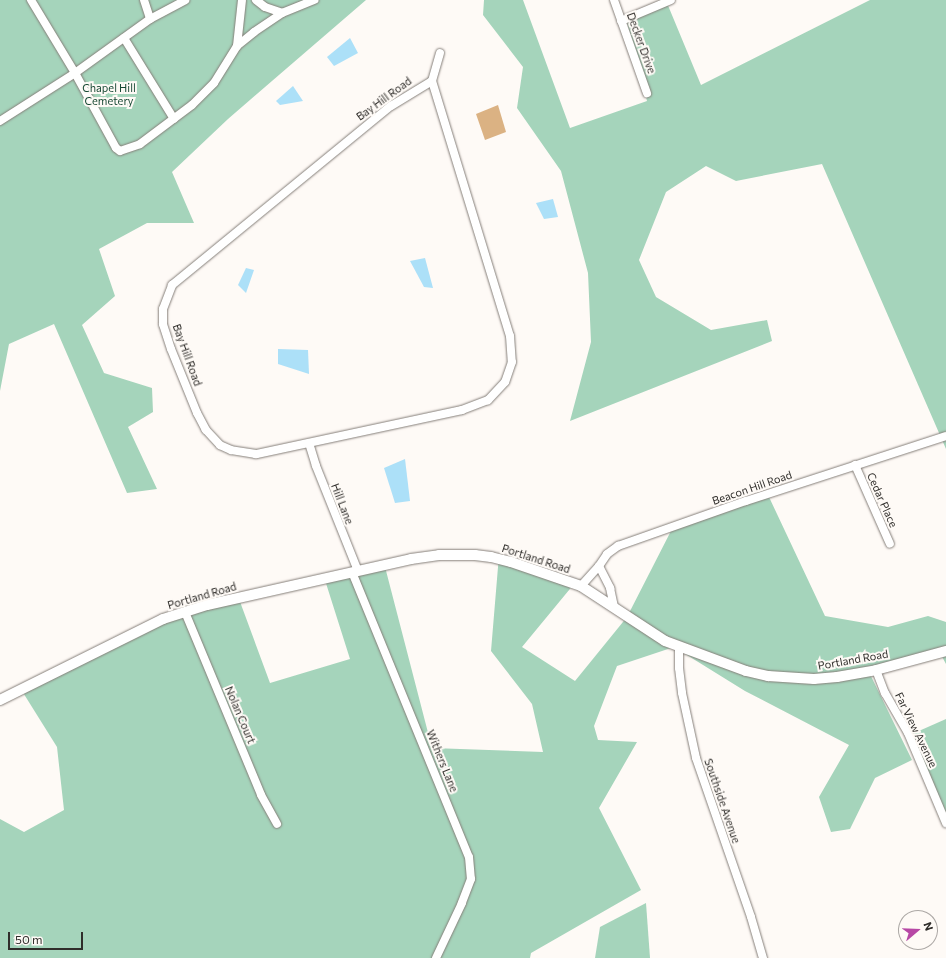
<!DOCTYPE html>
<style>
body{margin:0}
#map{position:relative;width:946px;height:958px;overflow:hidden;background:#fefaf6;font-family:Commissioner,sans-serif}
div>[style]{position:absolute}
[style*='--x']{left:calc(var(--x)*1px);top:calc(var(--y)*1px);width:calc(var(--w)*1px);rotate:calc(var(--a)*1deg)}
.green>*{inset:0;background:#a5d4bb}
.water>*{inset:0;background:#ace0f8}
.building>*{inset:0;background:#dbb283}
.roads{filter:drop-shadow(0 0 1px #857f79) drop-shadow(0 0 1px #857f79)}
.minor>*{height:8px;margin:-4px;padding:0 4px;transform-origin:4px;border-radius:4px;background:#fff}
.tertiary>*{height:10px;margin:-5px;padding:0 5px;transform-origin:5px;border-radius:5px;background:#fff}
span{translate:-50% -50%;white-space:nowrap;text-align:center;line-height:1.15;-webkit-text-stroke:4px #fefaf6;paint-order:stroke}
.street-label{font-size:11px;color:#302e2b}
.park-label{font-size:11px;color:#164833}
.north{position:absolute;left:898px;top:910px;width:40px;height:40px;box-sizing:border-box;background:#fefaf6;border:1px solid #aca8a5;border-radius:50%;rotate:71deg;font-size:11px;font-weight:700;line-height:16px;text-align:center;color:#302e2b}
.north::after{content:'';display:block;margin:auto;width:14px;height:18px;background:#b748a5;clip-path:polygon(50% 0,100% 100%,50% 72%,0 100%)}
.scale{position:absolute;left:8px;top:932px;width:75px;height:18px;box-sizing:border-box;border:2px solid #302e2b;border-top:0;padding-left:5px;font-size:12px;line-height:14px;white-space:nowrap;color:#302e2b;-webkit-text-stroke:3px #fefaf6;paint-order:stroke}
</style>
<div id="map">
<div class="green">
<i style="clip-path:polygon(0 0,366px 0,228px 119px,172px 172px,194px 223px,147px 223px,99px 249px,115px 296px,82px 325px,104px 373px,152px 388px,153px 412px,128px 427px,157px 489px,127px 493px,54px 324px,9px 344px,0 391px)"></i>
<i style="clip-path:polygon(484px 0,523px 0,570px 128px,647px 101px,627px 22px,667px 3px,701px 85px,870px 0,946px 0,946px 449px,822px 164px,736px 181px,706px 166px,666px 192px,639px 260px,656px 297px,711px 330px,767px 320px,772px 341px,570px 421px,591px 342px,588px 273px,561px 171px,517px 108px,523px 67px,483px 15px)"></i>
<i style="clip-path:polygon(769px 497px,825px 616px,888px 627px,928px 616px,946px 622px,946px 664px,940px 653px,868px 670px,912px 760px,875px 778px,850px 829px,831px 832px,819px 797px,849px 745px,745px 691px,674px 647px,617px 666px,594px 726px,598px 740px,637px 742px,599px 808px,641px 890px,531px 953px,530px 958px,0 958px,0 819px,24px 832px,64px 810px,57px 747px,22px 691px,172px 614px,239px 599px,270px 683px,350px 659px,324px 577px,384px 563px,432px 748px,543px 752px,532px 704px,491px 651px,499px 555px,574px 584px,522px 647px,575px 681px,627px 617px,673px 527px)"></i>
<i style="clip-path:polygon(946px 719px,946px 811px,944px 812px,912px 734px)"></i>
<i style="clip-path:polygon(646px 903px,650px 958px,595px 958px,600px 927px)"></i>
</div>
<div class="water">
<i style="clip-path:polygon(350px 38px,358px 53px,334px 66px,327px 57px)"></i>
<i style="clip-path:polygon(293px 86px,303px 101px,280px 105px,276px 101px)"></i>
<i style="clip-path:polygon(553px 199px,558px 217px,544px 219px,536px 203px)"></i>
<i style="clip-path:polygon(425px 258px,433px 288px,424px 287px,410px 261px)"></i>
<i style="clip-path:polygon(246px 268px,254px 270px,246px 293px,238px 285px)"></i>
<i style="clip-path:polygon(278px 349px,308px 350px,309px 374px,278px 364px)"></i>
<i style="clip-path:polygon(405px 459px,410px 501px,395px 503px,384px 468px)"></i>
</div>
<div class="building">
<i style="clip-path:polygon(498px 105px,506px 132px,485px 140px,476px 114px)"></i>
</div>
<div class="roads">
<div class="minor">
<i style="--x:31;--y:0;--w:85;--a:58.9"></i>
<i style="--x:75;--y:73;--w:85;--a:61.3"></i>
<i style="--x:116;--y:148;--w:5;--a:37"></i>
<i style="--x:120;--y:151;--w:21;--a:-19"></i>
<i style="--x:140;--y:144;--w:65;--a:-36.9"></i>
<i style="--x:192;--y:105;--w:31;--a:-45"></i>
<i style="--x:214;--y:83;--w:44;--a:-58.1"></i>
<i style="--x:237;--y:46;--w:46;--a:-83.8"></i>
<i style="--x:144;--y:0;--w:20;--a:72"></i>
<i style="--x:256;--y:0;--w:11;--a:38"></i>
<i style="--x:265;--y:7;--w:18;--a:19"></i>
<i style="--x:282;--y:13;--w:35;--a:-22"></i>
<i style="--x:614;--y:0;--w:99;--a:70.5"></i>
<i style="--x:621;--y:21;--w:54;--a:-22.8"></i>
<i style="--x:124;--y:38;--w:95;--a:58.3"></i>
<i style="--x:237;--y:46;--w:22;--a:-39"></i>
<i style="--x:254;--y:32;--w:34;--a:-34"></i>
<i style="--x:432;--y:81;--w:267;--a:73"></i>
<i style="--x:510;--y:336;--w:26;--a:86"></i>
<i style="--x:512;--y:362;--w:21;--a:109"></i>
<i style="--x:505;--y:382;--w:25;--a:133"></i>
<i style="--x:488;--y:400;--w:28;--a:159"></i>
<i style="--x:462;--y:410;--w:211;--a:167.9"></i>
<i style="--x:256;--y:454;--w:25;--a:-171"></i>
<i style="--x:231;--y:450;--w:12;--a:-156"></i>
<i style="--x:220;--y:445;--w:21;--a:-133"></i>
<i style="--x:206;--y:430;--w:19;--a:-118"></i>
<i style="--x:197;--y:413;--w:69;--a:-112.1"></i>
<i style="--x:171;--y:349;--w:26;--a:-108"></i>
<i style="--x:163;--y:324;--w:15;--a:-90"></i>
<i style="--x:163;--y:309;--w:26;--a:-69"></i>
<i style="--x:172;--y:285;--w:283;--a:-39.3"></i>
<i style="--x:391;--y:106;--w:48;--a:-31.4"></i>
<i style="--x:432;--y:81;--w:29;--a:-74"></i>
<i style="--x:0;--y:121;--w:89;--a:-32.6"></i>
<i style="--x:75;--y:73;--w:92;--a:-35.8"></i>
<i style="--x:150;--y:19;--w:40;--a:-28"></i>
<i style="--x:309;--y:443;--w:24;--a:73"></i>
<i style="--x:316;--y:466;--w:113;--a:68.2"></i>
<i style="--x:855;--y:465;--w:86;--a:66.1"></i>
<i style="--x:599;--y:566;--w:25;--a:63"></i>
<i style="--x:610;--y:588;--w:19;--a:78"></i>
<i style="--x:352;--y:572;--w:308;--a:67.7"></i>
<i style="--x:469;--y:857;--w:22;--a:85"></i>
<i style="--x:471;--y:879;--w:26;--a:111"></i>
<i style="--x:462;--y:903;--w:61;--a:115.3"></i>
<i style="--x:581;--y:586;--w:27;--a:-48"></i>
<i style="--x:599;--y:566;--w:14;--a:-56"></i>
<i style="--x:607;--y:554;--w:14;--a:-36"></i>
<i style="--x:618;--y:546;--w:136;--a:-19.4"></i>
<i style="--x:746;--y:501;--w:210;--a:-18"></i>
<i style="--x:185;--y:612;--w:198;--a:67.4"></i>
<i style="--x:261;--y:795;--w:33;--a:61"></i>
<i style="--x:679;--y:647;--w:21;--a:90"></i>
<i style="--x:679;--y:668;--w:25;--a:83"></i>
<i style="--x:682;--y:693;--w:66;--a:77.8"></i>
<i style="--x:696;--y:758;--w:168;--a:70.9"></i>
<i style="--x:751;--y:917;--w:43;--a:73.7"></i>
<i style="--x:876;--y:670;--w:25;--a:69"></i>
<i style="--x:885;--y:693;--w:46;--a:60.1"></i>
<i style="--x:908;--y:733;--w:98;--a:67.1"></i>
</div>
<div class="tertiary">
<i style="--x:0;--y:700;--w:182;--a:-26.4"></i>
<i style="--x:163;--y:619;--w:46;--a:-17.7"></i>
<i style="--x:207;--y:605;--w:209;--a:-12.7"></i>
<i style="--x:411;--y:559;--w:28;--a:-8"></i>
<i style="--x:439;--y:555;--w:36;--a:0"></i>
<i style="--x:475;--y:555;--w:16;--a:7"></i>
<i style="--x:491;--y:557;--w:21;--a:14"></i>
<i style="--x:511;--y:562;--w:74;--a:18.9"></i>
<i style="--x:581;--y:586;--w:100;--a:33.2"></i>
<i style="--x:665;--y:641;--w:86;--a:20.3"></i>
<i style="--x:746;--y:671;--w:23;--a:13"></i>
<i style="--x:768;--y:676;--w:46;--a:3.7"></i>
<i style="--x:814;--y:679;--w:23;--a:-5"></i>
<i style="--x:837;--y:677;--w:40;--a:-10"></i>
<i style="--x:876;--y:670;--w:73;--a:-15.2"></i>
</div>
</div>
<div class="street-label">
<span style="left:641px;top:43px;rotate:70deg">Decker Drive</span>
<span style="left:384px;top:99px;rotate:-36deg">Bay Hill Road</span>
<span style="left:187px;top:355px;rotate:70deg">Bay Hill Road</span>
<span style="left:752px;top:488px;rotate:-19deg">Beacon Hill Road</span>
<span style="left:882px;top:500px;rotate:66deg">Cedar Place</span>
<span style="left:342px;top:504px;rotate:69deg">Hill Lane</span>
<span style="left:536px;top:559px;rotate:18deg">Portland Road</span>
<span style="left:202px;top:596px;rotate:-16deg">Portland Road</span>
<span style="left:853px;top:660px;rotate:-10deg">Portland Road</span>
<span style="left:240px;top:715px;rotate:67deg">Nolan Court</span>
<span style="left:916px;top:730px;rotate:64deg">Far View Avenue</span>
<span style="left:442px;top:761px;rotate:68deg">Withers Lane</span>
<span style="left:722px;top:801px;rotate:71deg">Southside Avenue</span>
</div>
<div class="park-label">
<span style="left:109px;top:95px">Chapel Hill<br>Cemetery</span>
</div>
<div class="north">N</div>
<div class="scale">50 m</div>
</div>
